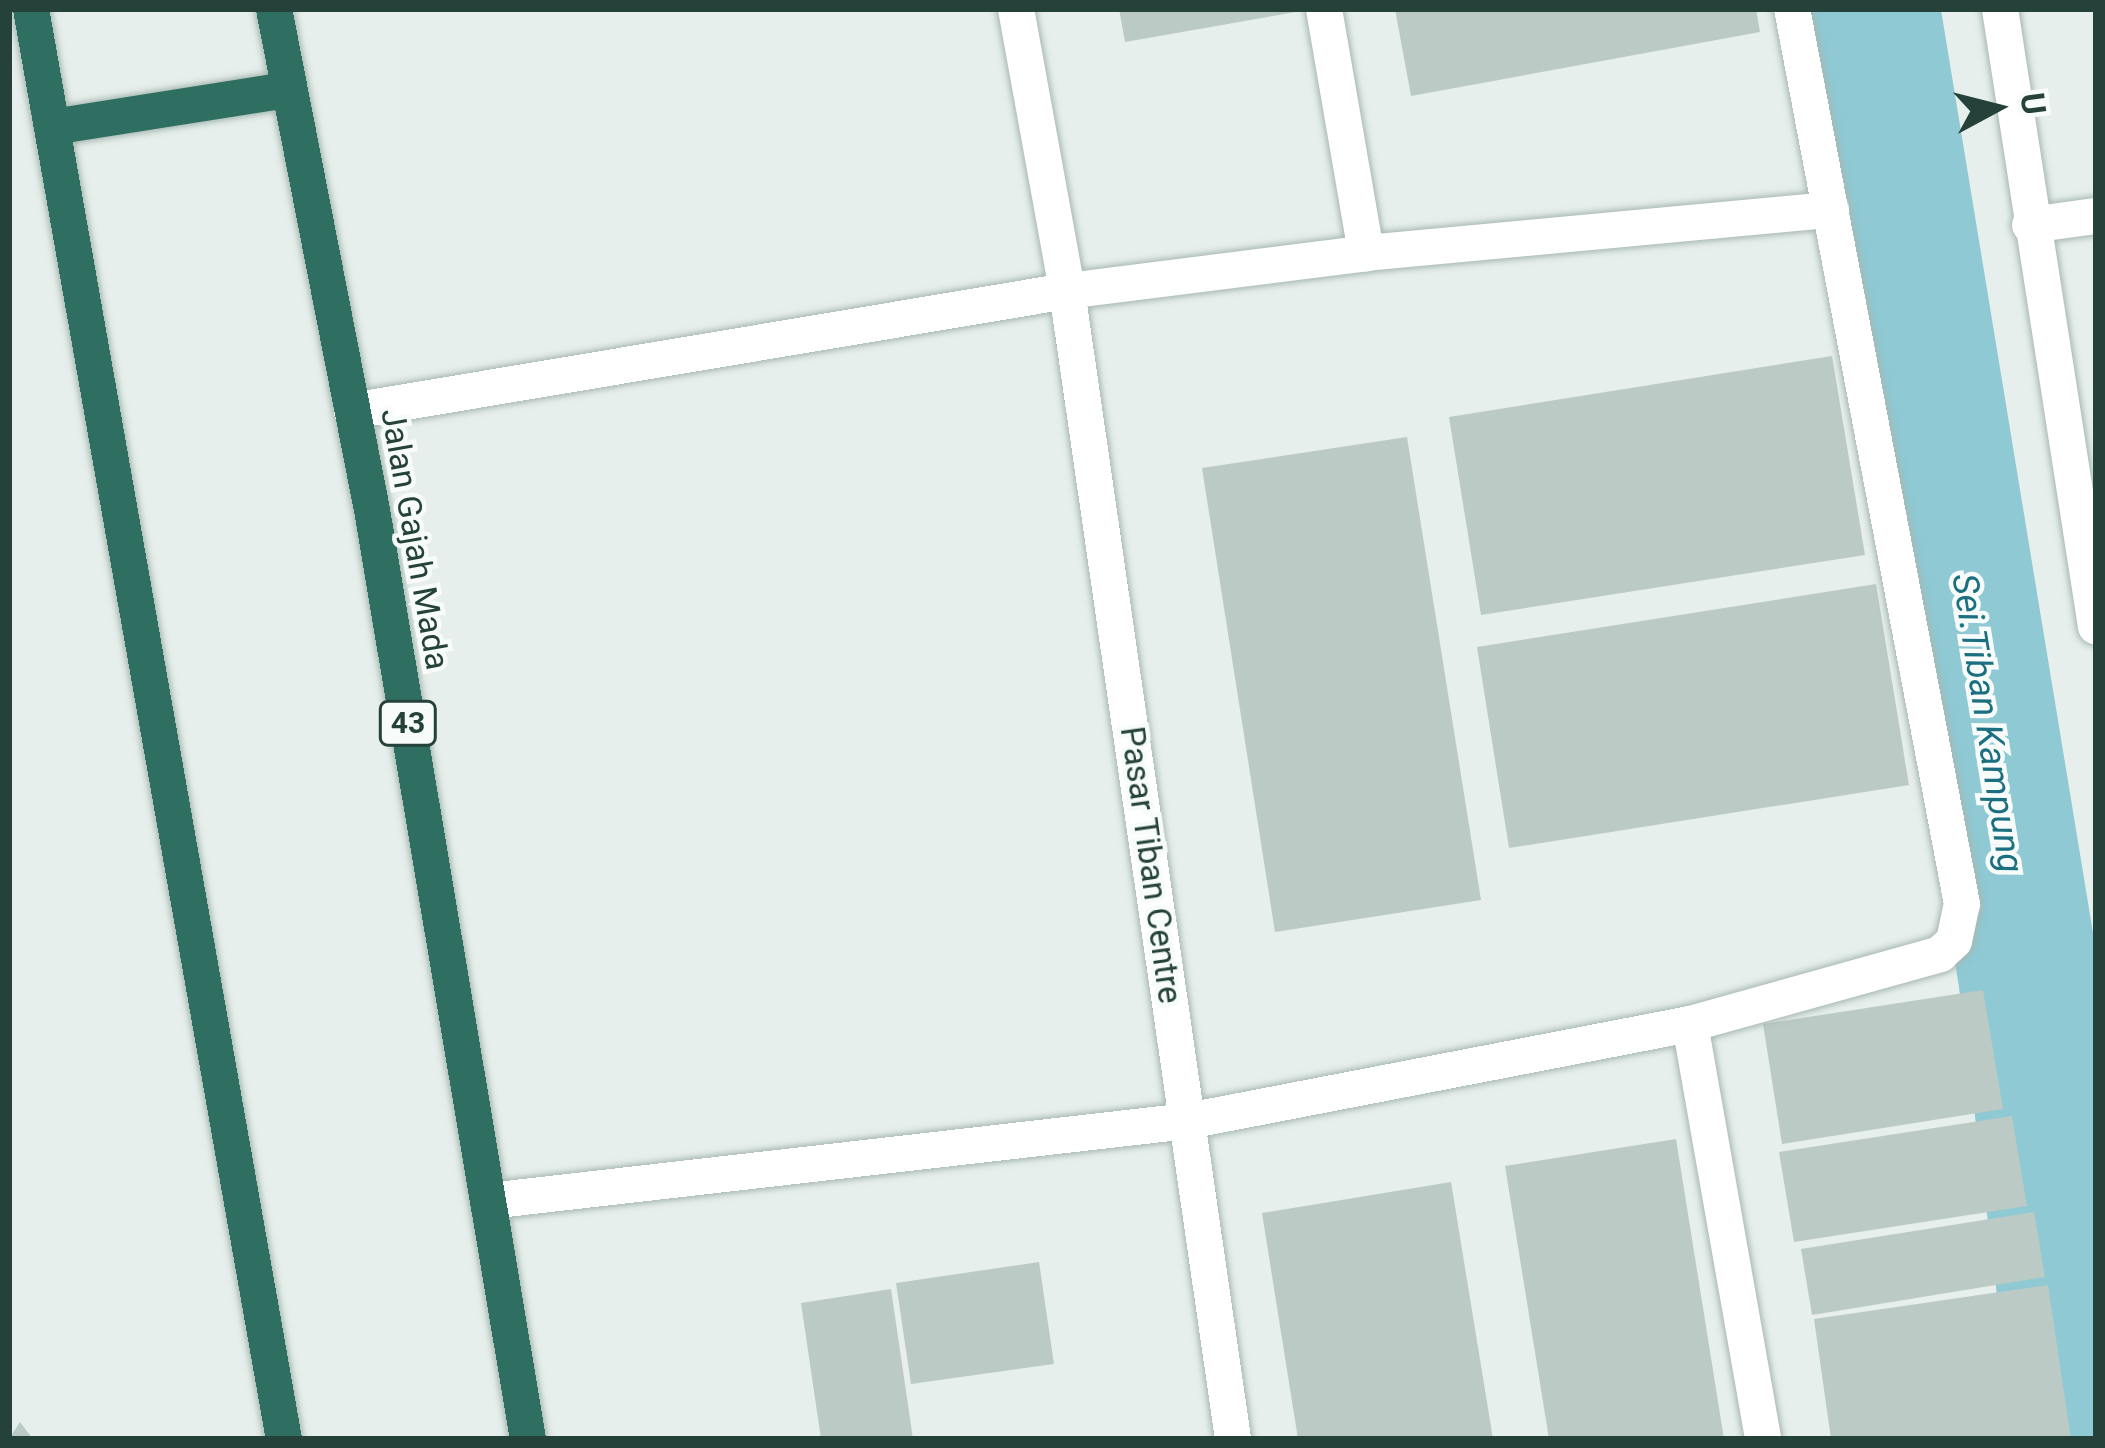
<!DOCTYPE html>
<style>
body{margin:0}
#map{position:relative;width:2105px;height:1448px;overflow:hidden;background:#e6efeb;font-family:Roboto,sans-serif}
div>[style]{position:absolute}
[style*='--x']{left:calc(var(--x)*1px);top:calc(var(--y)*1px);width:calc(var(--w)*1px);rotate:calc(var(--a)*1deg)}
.river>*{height:141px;margin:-70.5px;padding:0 70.5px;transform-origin:70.5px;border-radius:70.5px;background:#8ec9d4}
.building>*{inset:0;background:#bbcac4}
.roads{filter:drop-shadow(0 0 3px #a8b8b2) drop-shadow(0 0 3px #a8b8b2)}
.minor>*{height:36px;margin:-18px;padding:0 18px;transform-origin:18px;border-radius:18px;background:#fff}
.highway>*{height:36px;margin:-18px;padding:0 18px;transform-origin:18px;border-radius:18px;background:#2f6f62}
span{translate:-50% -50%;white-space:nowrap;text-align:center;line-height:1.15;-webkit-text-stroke:9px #f7fbf9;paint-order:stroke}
.shield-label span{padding:3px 9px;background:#f7fbf9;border:3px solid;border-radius:9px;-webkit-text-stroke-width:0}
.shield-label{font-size:30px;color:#24423a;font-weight:700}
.street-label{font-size:33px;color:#24423a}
.water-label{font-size:36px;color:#1c6f80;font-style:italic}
.frame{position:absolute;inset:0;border:12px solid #24423a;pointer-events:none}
.north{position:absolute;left:1937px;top:48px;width:120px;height:120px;-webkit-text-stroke:9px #f7fbf9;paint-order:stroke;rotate:83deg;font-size:33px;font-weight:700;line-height:48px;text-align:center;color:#24423a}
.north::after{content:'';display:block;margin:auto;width:42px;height:54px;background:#24423a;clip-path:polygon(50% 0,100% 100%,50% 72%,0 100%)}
</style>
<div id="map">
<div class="river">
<i style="--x:1869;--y:9;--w:985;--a:80.65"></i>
<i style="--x:2029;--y:981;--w:461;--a:83"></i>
</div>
<div class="building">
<i style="clip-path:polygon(1119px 9px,1302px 9px,1302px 11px,1125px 42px)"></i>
<i style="clip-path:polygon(1395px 9px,1756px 9px,1760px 32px,1411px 96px)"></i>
<i style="clip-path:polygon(1832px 356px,1865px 555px,1481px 615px,1449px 417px)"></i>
<i style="clip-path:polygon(1407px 437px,1481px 900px,1275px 932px,1202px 468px)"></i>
<i style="clip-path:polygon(1876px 584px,1909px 785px,1509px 848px,1477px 647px)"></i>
<i style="clip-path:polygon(1983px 990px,2003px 1109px,1782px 1144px,1763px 1024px)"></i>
<i style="clip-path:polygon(2012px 1116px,2027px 1206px,1794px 1242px,1779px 1152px)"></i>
<i style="clip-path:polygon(1676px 1139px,1724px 1439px,1549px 1439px,1505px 1166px)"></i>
<i style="clip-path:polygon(1451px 1182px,1493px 1439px,1298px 1439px,1262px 1213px)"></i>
<i style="clip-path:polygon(2034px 1212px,2045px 1277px,1812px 1315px,1801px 1249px)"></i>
<i style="clip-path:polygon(1039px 1262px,1054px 1364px,911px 1384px,896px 1283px)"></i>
<i style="clip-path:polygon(2048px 1285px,2071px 1439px,1831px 1439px,1814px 1319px)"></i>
<i style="clip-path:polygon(891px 1289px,913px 1439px,821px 1439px,801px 1303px)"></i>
<i style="clip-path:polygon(20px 1422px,33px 1439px,9px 1439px)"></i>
</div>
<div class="roads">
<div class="minor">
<i style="--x:1016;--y:9;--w:287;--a:79.7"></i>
<i style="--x:1067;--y:291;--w:1160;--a:81.77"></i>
<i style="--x:1324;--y:9;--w:248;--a:80.2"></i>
<i style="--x:2000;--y:9;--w:625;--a:81.17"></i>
<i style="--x:2030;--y:225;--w:67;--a:-7.8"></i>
<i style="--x:352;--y:411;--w:725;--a:-9.53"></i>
<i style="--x:1067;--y:291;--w:301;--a:-7.2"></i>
<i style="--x:1366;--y:253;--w:467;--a:-5.3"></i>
<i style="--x:1690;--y:1024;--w:421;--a:80"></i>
<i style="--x:489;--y:1201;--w:704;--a:-6.53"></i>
<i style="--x:1188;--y:1121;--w:511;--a:-10.94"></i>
<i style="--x:1690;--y:1024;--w:260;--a:-15.6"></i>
<i style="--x:1940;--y:954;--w:19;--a:-43"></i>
<i style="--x:1954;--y:941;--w:38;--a:-78"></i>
<i style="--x:1962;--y:904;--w:911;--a:-100.75"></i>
</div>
<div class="highway">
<i style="--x:31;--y:9;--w:1452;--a:79.97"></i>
<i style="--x:274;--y:9;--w:510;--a:78.93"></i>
<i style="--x:372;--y:510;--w:942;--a:80.47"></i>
<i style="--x:53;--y:127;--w:237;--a:-9"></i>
</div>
</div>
<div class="shield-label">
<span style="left:408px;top:723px">43</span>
</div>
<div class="street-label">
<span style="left:415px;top:539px;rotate:80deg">Jalan Gajah Mada</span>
<span style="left:1151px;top:865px;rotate:82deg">Pasar Tiban Centre</span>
</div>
<div class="water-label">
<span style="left:1987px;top:723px;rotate:81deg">Sei.Tiban Kampung</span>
</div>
<div class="frame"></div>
<div class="north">U</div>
</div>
